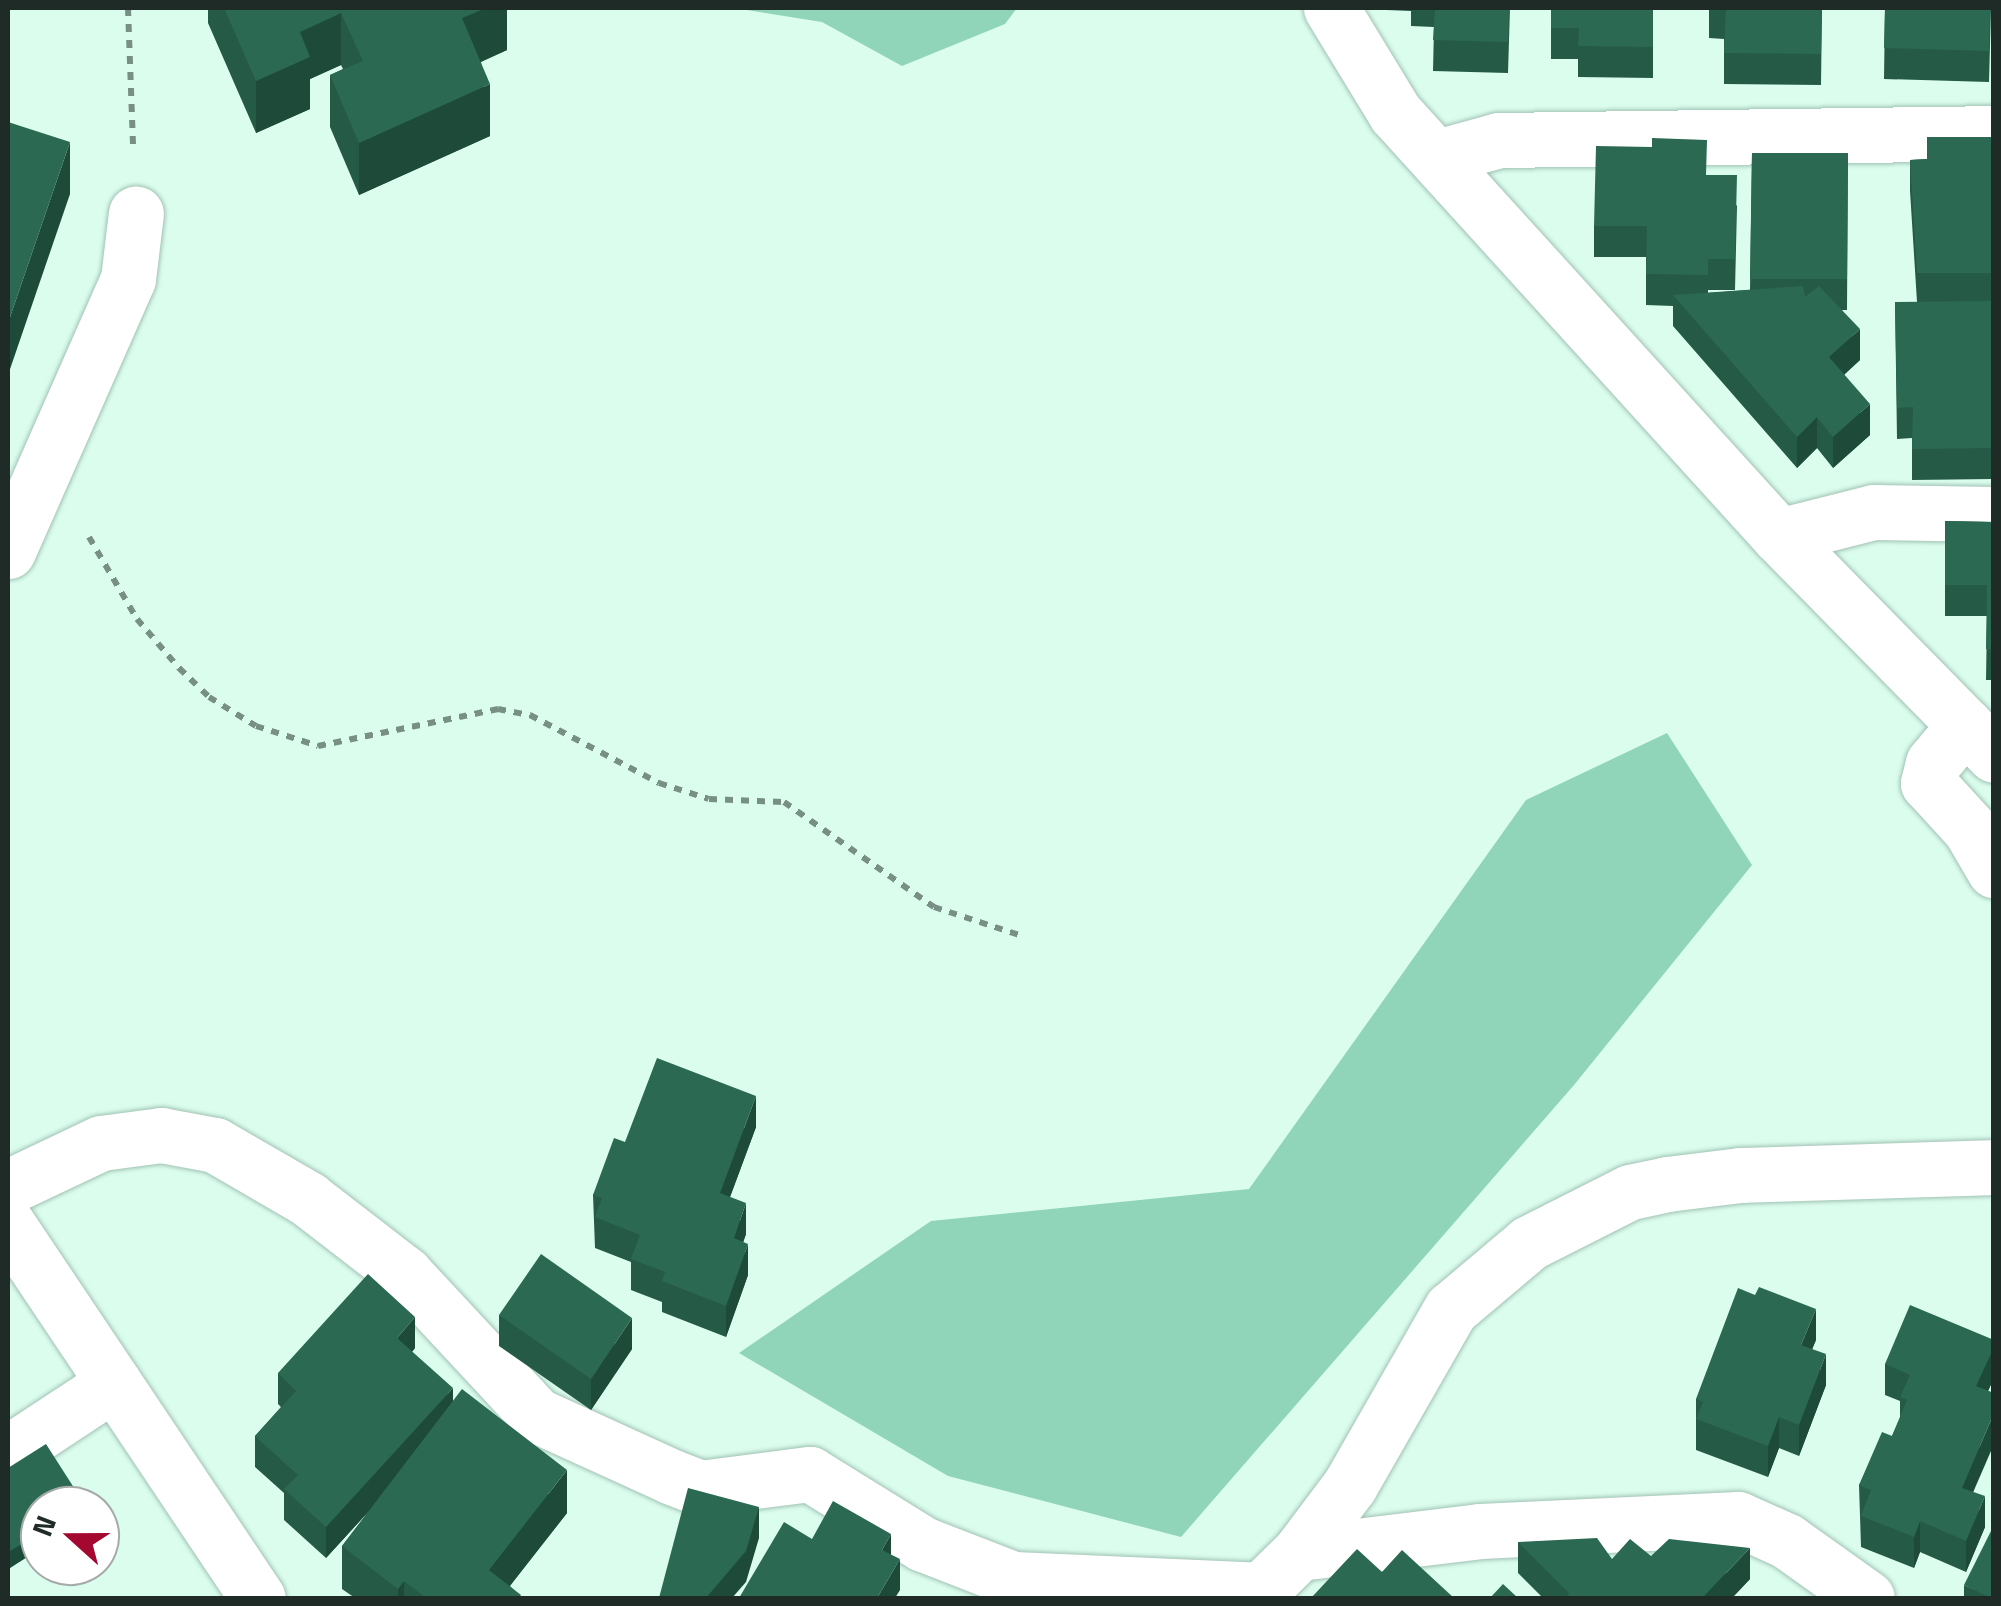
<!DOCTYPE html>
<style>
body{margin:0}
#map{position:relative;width:2001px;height:1606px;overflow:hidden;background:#dbfdee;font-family:"Titillium Web",sans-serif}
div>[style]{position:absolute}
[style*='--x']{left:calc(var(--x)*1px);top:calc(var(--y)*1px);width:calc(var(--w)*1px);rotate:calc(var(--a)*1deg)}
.green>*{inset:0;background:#90d5b9}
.path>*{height:6px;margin-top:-3px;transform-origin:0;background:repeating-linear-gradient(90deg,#788f85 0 8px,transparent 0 16px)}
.roads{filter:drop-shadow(0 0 2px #a1c2b4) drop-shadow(0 0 2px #a1c2b4)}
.minor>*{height:55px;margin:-27.5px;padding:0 27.5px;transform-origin:27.5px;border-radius:27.5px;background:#fff}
.wall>*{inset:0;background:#255a47}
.shaded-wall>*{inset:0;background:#1e4a3a}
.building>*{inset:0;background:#2b6953}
span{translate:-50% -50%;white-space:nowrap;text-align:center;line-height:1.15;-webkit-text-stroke:10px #fff;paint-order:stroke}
.frame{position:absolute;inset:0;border:10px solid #1e2b26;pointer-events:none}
.north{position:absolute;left:20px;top:1486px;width:100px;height:100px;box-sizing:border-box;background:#fff;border:2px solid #a5aaa8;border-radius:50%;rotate:291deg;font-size:28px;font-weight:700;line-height:40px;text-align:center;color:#1e2b26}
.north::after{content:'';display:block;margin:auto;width:35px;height:45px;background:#a40730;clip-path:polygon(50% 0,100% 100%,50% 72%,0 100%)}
</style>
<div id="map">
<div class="green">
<i style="clip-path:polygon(734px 8px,1017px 8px,1005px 24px,902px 66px,822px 22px)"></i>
<i style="clip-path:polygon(1667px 733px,1752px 865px,1574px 1085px,1181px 1537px,948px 1476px,739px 1353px,931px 1221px,1249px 1189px,1526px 800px)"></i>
</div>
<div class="path">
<i style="--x:128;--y:8;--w:139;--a:87.9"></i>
<i style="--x:89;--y:537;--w:95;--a:59.7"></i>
<i style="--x:137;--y:619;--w:65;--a:49.4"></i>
<i style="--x:179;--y:668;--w:42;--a:44"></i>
<i style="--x:209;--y:697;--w:55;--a:31.7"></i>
<i style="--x:256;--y:726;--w:65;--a:17.9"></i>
<i style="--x:318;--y:746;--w:184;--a:-11.6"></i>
<i style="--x:498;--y:709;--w:33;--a:11"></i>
<i style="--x:530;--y:715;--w:146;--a:27.8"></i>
<i style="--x:659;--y:783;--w:52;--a:17.7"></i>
<i style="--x:709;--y:799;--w:75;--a:2.3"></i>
<i style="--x:784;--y:802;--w:183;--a:35"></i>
<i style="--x:934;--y:907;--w:93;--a:18.2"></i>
</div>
<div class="roads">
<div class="minor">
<i style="--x:1331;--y:8;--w:123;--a:58.6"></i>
<i style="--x:1395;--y:113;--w:571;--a:47.77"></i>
<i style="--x:1779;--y:536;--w:307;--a:45.5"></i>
<i style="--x:1437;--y:157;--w:64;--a:-15.3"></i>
<i style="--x:1499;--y:140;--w:495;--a:-0.8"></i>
<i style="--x:1779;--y:536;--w:98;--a:-14.2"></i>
<i style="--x:1874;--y:512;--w:120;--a:1"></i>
<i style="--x:8;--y:551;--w:297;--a:-66.2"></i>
<i style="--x:128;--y:279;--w:66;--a:-83.1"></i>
<i style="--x:1965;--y:725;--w:50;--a:130.1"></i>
<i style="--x:1933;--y:763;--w:21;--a:104"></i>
<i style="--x:1928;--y:783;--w:62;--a:47.6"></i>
<i style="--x:1970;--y:829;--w:48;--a:59.7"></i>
<i style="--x:8;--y:1187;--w:103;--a:-25.3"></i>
<i style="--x:101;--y:1143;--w:61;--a:-7.6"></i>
<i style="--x:161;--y:1135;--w:55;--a:10.5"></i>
<i style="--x:215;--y:1145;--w:108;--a:30.1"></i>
<i style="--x:308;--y:1199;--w:123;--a:37.7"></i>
<i style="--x:405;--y:1274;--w:192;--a:47.1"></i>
<i style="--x:536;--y:1415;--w:149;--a:24.5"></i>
<i style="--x:672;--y:1477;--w:30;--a:21"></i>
<i style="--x:700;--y:1488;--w:111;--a:-7.3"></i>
<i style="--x:810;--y:1474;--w:133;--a:31.8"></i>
<i style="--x:923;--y:1544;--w:97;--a:21.3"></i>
<i style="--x:1013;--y:1579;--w:247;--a:2.5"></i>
<i style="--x:8;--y:1225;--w:449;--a:56.2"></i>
<i style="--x:8;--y:1453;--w:127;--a:-33.4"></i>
<i style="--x:1299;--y:1553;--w:182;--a:-6.9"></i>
<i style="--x:1480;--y:1531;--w:258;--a:-2.7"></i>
<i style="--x:1738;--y:1519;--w:54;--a:24.2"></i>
<i style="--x:1787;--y:1541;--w:98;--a:35.5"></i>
<i style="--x:1253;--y:1598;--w:64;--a:-44.4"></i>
<i style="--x:1299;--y:1553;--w:85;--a:-53.1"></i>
<i style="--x:1350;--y:1485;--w:203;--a:-60.2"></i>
<i style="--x:1451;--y:1309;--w:102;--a:-40.2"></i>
<i style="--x:1529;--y:1243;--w:113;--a:-26.8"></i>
<i style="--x:1630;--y:1192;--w:38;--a:-12"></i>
<i style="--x:1667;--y:1184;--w:74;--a:-7"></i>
<i style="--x:1740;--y:1175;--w:254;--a:-1.8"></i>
</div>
</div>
<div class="wall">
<i style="clip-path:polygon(208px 8px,507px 8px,507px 50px,481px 62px,490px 136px,359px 195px,330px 127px,330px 75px,343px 69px,341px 65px,310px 79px,310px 109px,256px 133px,208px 23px)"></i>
<i style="clip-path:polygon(1386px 8px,1510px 8px,1508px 73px,1433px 71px,1434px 27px,1411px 26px,1411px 11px,1386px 10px)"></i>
<i style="clip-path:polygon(1551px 8px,1653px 8px,1653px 78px,1578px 77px,1578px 59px,1551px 59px)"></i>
<i style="clip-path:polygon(1709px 8px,1822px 8px,1821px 85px,1724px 84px,1724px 39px,1709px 38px)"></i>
<i style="clip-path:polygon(1885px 8px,1991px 8px,1989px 82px,1884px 79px)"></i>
<i style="clip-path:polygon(1994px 137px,1993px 479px,1912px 480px,1912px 438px,1897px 439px,1895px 302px,1917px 302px,1910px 191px,1910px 160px,1927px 159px)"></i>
<i style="clip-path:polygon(1752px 153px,1848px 153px,1847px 310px,1842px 310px,1860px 360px,1844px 375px,1870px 435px,1833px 468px,1817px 448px,1797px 468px,1673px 326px,1673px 306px,1646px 305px,1646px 257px,1594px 257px,1594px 226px,1707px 175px,1737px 206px,1735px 290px,1708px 290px,1708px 293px,1750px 290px)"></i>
<i style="clip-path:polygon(1945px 521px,1994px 522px,1994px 680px,1986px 680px,1987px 616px,1945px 616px)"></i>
<i style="clip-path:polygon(756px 1127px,730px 1197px,746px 1234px,743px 1242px,748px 1275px,726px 1337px,662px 1312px,662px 1302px,631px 1290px,631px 1262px,595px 1248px,593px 1195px,625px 1142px)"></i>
<i style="clip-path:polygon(499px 1315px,632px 1349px,591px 1410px,499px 1346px)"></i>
<i style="clip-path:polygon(1816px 1340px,1812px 1349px,1826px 1385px,1799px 1456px,1779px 1448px,1768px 1477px,1696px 1450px,1696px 1399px)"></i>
<i style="clip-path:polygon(1994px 1340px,1994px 1378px,1988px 1391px,1973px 1492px,1985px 1527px,1966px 1572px,1920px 1552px,1914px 1568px,1861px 1547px,1859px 1485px,1892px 1436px,1900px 1418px,1900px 1401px,1885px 1395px,1885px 1364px)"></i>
<i style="clip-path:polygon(415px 1348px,412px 1352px,453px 1401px,567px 1513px,510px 1586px,521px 1598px,355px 1598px,342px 1589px,342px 1546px,369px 1511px,326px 1558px,284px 1520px,284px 1493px,255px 1467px,255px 1436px,281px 1407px,278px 1404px,278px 1373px)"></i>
<i style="clip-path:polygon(8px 1468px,85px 1506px,10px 1568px,8px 1563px)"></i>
<i style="clip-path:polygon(1518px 1542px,1612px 1559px,1651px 1556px,1750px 1579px,1732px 1598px,1543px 1598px,1518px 1573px)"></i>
<i style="clip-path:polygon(1964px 1585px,1994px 1598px,1964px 1598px)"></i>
</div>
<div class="shaded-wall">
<i style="clip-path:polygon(486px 8px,507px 8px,507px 50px,462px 70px,462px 18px)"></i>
<i style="clip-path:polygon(341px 13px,341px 65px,310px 79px,310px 109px,256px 133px,256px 81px,300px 32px)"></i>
<i style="clip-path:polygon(490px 84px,490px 136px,359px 195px,359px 143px)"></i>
<i style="clip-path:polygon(70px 142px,70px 194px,8px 375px,8px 323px)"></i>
<i style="clip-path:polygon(1860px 329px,1860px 360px,1829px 388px,1829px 357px)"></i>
<i style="clip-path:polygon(1870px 404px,1870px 435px,1833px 468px,1833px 437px)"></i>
<i style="clip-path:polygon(1817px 417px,1817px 448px,1797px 468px,1797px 437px)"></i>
<i style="clip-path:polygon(756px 1096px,756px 1127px,720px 1224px,720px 1193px)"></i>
<i style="clip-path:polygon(746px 1203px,746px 1234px,734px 1269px,734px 1238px)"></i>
<i style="clip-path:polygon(748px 1244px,748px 1275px,726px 1337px,726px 1306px)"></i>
<i style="clip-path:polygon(1816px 1309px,1816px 1340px,1801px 1376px,1801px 1345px)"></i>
<i style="clip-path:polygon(415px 1317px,415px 1348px,397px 1369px,397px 1338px)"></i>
<i style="clip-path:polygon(632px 1318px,632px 1349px,591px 1410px,591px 1379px)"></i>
<i style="clip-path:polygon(1994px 1347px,1994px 1378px,1976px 1417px,1976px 1386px)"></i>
<i style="clip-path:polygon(1826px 1354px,1826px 1385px,1799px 1456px,1799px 1425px)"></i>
<i style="clip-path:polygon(453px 1388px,453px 1419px,326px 1558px,326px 1527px)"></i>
<i style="clip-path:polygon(1994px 1413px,1994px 1444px,1962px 1518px,1962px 1488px)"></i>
<i style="clip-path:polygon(1779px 1417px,1779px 1448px,1768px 1477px,1768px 1446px)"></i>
<i style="clip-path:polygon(567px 1470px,567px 1513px,500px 1598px,489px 1570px)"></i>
<i style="clip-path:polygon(1985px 1496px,1985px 1527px,1966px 1572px,1966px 1541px)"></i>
<i style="clip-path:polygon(759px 1507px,759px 1538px,746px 1582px,732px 1598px,706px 1598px)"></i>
<i style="clip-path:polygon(1920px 1521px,1920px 1552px,1914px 1568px,1914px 1537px)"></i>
<i style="clip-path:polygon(40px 1533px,40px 1549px,10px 1568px,10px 1551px)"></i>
<i style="clip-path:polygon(891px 1534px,891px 1565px,882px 1550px)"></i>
<i style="clip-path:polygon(1750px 1548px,1750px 1579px,1732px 1598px,1702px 1598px)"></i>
<i style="clip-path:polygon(900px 1559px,900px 1590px,895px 1598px,877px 1598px)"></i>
<i style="clip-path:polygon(404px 1581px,404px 1598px,398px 1598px,398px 1589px)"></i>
</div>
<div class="building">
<i style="clip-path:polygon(224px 8px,486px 8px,462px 18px,490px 84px,359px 143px,330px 75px,363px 61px,341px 13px,300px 32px,310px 57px,256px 81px)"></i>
<i style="clip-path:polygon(1435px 8px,1509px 8px,1508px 42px,1433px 40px)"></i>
<i style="clip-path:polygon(1551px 8px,1653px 8px,1653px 47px,1578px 46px,1579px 28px,1551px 28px)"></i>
<i style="clip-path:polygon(1720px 8px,1822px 8px,1821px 54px,1724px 53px,1726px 8px)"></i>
<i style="clip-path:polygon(1885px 8px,1990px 8px,1989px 51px,1884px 48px)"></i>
<i style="clip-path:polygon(8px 122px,70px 142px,8px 323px)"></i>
<i style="clip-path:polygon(1927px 137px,1994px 137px,1994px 273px,1917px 273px,1910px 160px,1927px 159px)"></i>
<i style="clip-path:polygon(1652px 138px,1707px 140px,1706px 175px,1737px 175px,1735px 259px,1708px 259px,1708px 275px,1646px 274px,1647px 226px,1594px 226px,1596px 146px,1652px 147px)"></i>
<i style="clip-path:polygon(1752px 153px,1848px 153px,1847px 279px,1750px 279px)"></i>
<i style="clip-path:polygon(1803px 286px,1805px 297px,1819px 286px,1860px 329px,1829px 357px,1870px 404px,1833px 437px,1817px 417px,1797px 437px,1673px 295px)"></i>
<i style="clip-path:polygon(1994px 301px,1993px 448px,1912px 449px,1913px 407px,1897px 408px,1895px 302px)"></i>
<i style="clip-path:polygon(1945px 521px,1994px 522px,1994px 650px,1986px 649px,1987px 585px,1945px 585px)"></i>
<i style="clip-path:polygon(657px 1058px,756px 1096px,720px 1193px,746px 1203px,734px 1238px,748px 1244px,726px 1306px,662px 1281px,665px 1272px,631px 1259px,640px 1235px,595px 1217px,602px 1198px,593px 1195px,614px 1138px,625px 1142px)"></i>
<i style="clip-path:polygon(541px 1254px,632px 1318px,591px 1379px,499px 1315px)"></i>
<i style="clip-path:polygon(368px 1274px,415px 1317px,397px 1338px,453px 1388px,326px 1527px,284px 1489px,298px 1475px,255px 1436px,296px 1391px,278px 1373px)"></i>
<i style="clip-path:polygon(1759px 1287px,1816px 1309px,1801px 1345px,1826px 1354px,1799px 1425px,1779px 1417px,1768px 1446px,1696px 1419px,1703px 1402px,1696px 1399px,1738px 1288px,1755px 1295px)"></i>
<i style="clip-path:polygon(1910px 1305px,1994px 1340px,1994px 1347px,1976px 1386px,1994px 1393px,1994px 1413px,1962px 1488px,1985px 1496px,1966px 1541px,1920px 1521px,1914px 1537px,1861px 1516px,1871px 1490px,1859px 1485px,1882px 1432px,1892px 1436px,1907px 1400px,1900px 1397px,1910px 1375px,1885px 1364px)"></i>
<i style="clip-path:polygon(462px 1389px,567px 1470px,489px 1570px,521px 1595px,519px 1598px,426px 1598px,404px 1581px,398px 1589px,342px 1546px)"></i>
<i style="clip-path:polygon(46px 1444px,85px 1505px,40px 1506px,40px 1533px,10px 1551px,8px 1547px,8px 1468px)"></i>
<i style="clip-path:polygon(688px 1488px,759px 1507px,746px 1551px,706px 1598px,659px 1598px)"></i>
<i style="clip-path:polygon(833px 1501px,891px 1534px,882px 1550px,900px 1559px,877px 1598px,739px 1598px,784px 1522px,812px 1539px)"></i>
<i style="clip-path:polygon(1994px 1525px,1994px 1598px,1991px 1598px,1964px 1585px)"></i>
<i style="clip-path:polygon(1597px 1538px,1612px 1559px,1630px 1539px,1651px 1556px,1669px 1539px,1750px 1548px,1702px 1598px,1566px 1598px,1569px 1593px,1518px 1542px)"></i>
<i style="clip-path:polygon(1357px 1549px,1382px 1572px,1402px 1550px,1454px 1598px,1311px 1598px)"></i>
<i style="clip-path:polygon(1503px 1584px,1518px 1598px,1490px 1598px)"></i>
</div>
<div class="frame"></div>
<div class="north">N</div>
</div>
